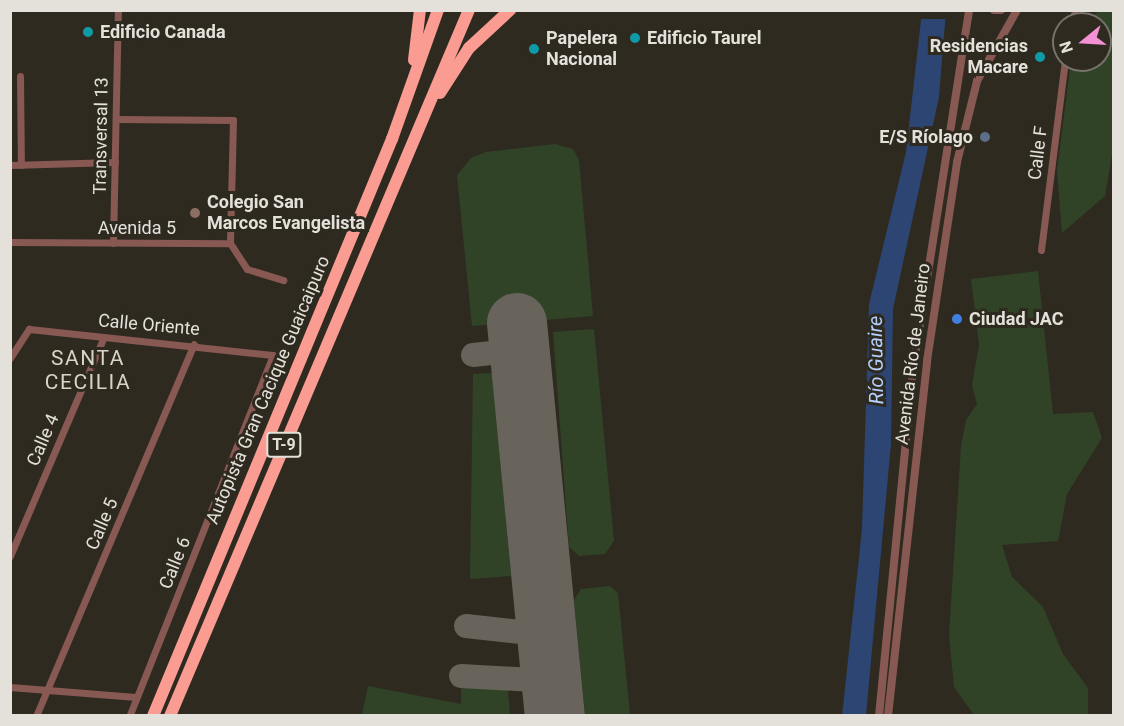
<!DOCTYPE html>
<meta charset="utf-8">
<style>
body{margin:0}
#map{position:relative;width:1124px;height:726px;overflow:hidden;background:#2e2a20;font-family:Roboto,sans-serif}
div>[style]{position:absolute}
[style*='--x']{left:calc(var(--x)*1px);top:calc(var(--y)*1px);width:calc(var(--w)*1px);rotate:calc(var(--a)*1deg)}
.green>*{inset:0;background:#304327}
.water>*{inset:0;background:#2c4572}
.pier>*{inset:0;background:#2e2a20}
.taxiway>*{height:24px;margin:-12px;padding:0 12px;transform-origin:12px;border-radius:12px;background:#68645b}
.runway>*{height:60px;margin:-30px;padding:0 30px;transform-origin:30px;border-radius:30px;background:#68645b}
.minor>*{height:7px;margin:-3.5px;padding:0 3.5px;transform-origin:3.5px;border-radius:3.5px;background:#885853}
.tertiary>*{height:8px;margin:-4px;padding:0 4px;transform-origin:4px;border-radius:4px;background:#885853}
.motorway>*{height:12px;margin:-6px;padding:0 6px;transform-origin:6px;border-radius:6px;background:#fa9c92}
.dots>*{width:16px;height:16px;translate:-50% -50%;box-sizing:border-box;border:3px solid #2e2a20;border-radius:50%}
span{translate:-50% -50%;white-space:nowrap;text-align:center;line-height:1.15;-webkit-text-stroke:6px #2e2a20;paint-order:stroke}
.shield-label span{padding:2px 4px;background:#2e2a20;border:2px solid;border-radius:4px;-webkit-text-stroke-width:0}
.shield-label{font-size:16px;color:#e4e1db;font-weight:700}
.poi-label{font-size:18px;color:#e4e1db;font-weight:700}
.left{translate:0 -50%;text-align:left}
.right{translate:-100% -50%;text-align:right}
.street-label{font-size:18px;color:#e4e1db}
.water-label{font-size:20px;color:#b5cffb;font-style:italic}
.quarter-label{font-size:21px;color:#d9d4c6;letter-spacing:1.5px}
.frame{position:absolute;inset:0;border:12px solid #e4e1db;pointer-events:none}
.north{position:absolute;left:1052px;top:12px;width:60px;height:60px;box-sizing:border-box;background:#2e2a20;border:2px solid #77736b;border-radius:50%;rotate:252deg;font-size:16px;font-weight:700;line-height:24px;text-align:center;color:#e4e1db}
.north::after{content:'';display:block;margin:auto;width:21px;height:27px;background:#f491d4;clip-path:polygon(50% 0,100% 100%,50% 72%,0 100%)}
</style>
<div id="map">
<div class="green">
<i style="clip-path:polygon(1100px 10px,1113px 11px,1113px 149px,1105px 196px,1062px 233px,1057px 171px,1071px 60px,1100px 60px,1100px 24px,1083px 24px)"></i>
<i style="clip-path:polygon(555px 144px,573px 149px,579px 160px,593px 316px,472px 326px,457px 175px,471px 158px,486px 152px)"></i>
<i style="clip-path:polygon(1038px 271px,1053px 414px,1093px 412px,1102px 438px,1067px 494px,1058px 541px,1002px 545px,1012px 577px,1043px 607px,1063px 654px,1088px 688px,1088px 715px,974px 715px,954px 687px,949px 635px,961px 446px,966px 420px,977px 404px,972px 385px,979px 345px,971px 279px)"></i>
<i style="clip-path:polygon(594px 329px,614px 541px,605px 554px,579px 556px,569px 547px,553px 332px)"></i>
<i style="clip-path:polygon(492px 373px,511px 576px,470px 579px,473px 374px)"></i>
<i style="clip-path:polygon(610px 586px,618px 593px,630px 715px,585px 715px,574px 600px,581px 589px)"></i>
<i style="clip-path:polygon(461px 682px,508px 690px,510px 715px,362px 715px,368px 686px,461px 704px)"></i>
</div>
<div class="water">
<i style="clip-path:polygon(922px 11px,946px 11px,939px 97px,893px 309px,891px 444px,866px 715px,842px 716px,862px 529px,869px 304px,906px 152px)"></i>
</div>
<div class="pier">
<i style="clip-path:polygon(919px 10px,949px 10px,948px 19px,918px 19px)"></i>
</div>
<div class="taxiway">
<i style="--x:473;--y:355;--w:47;--a:-6.1"></i>
<i style="--x:466;--y:626;--w:81;--a:6.3"></i>
<i style="--x:461;--y:676;--w:91;--a:3.1"></i>
</div>
<div class="runway">
<i style="--x:517;--y:323;--w:395;--a:84.5"></i>
</div>
<div class="minor">
<i style="--x:1072;--y:24;--w:14;--a:-78"></i>
<i style="--x:20;--y:76;--w:89;--a:89.4"></i>
<i style="--x:117;--y:119;--w:116;--a:0.5"></i>
<i style="--x:233;--y:120;--w:123;--a:91.4"></i>
<i style="--x:230;--y:243;--w:31;--a:57"></i>
<i style="--x:247;--y:269;--w:38;--a:17"></i>
<i style="--x:10;--y:165;--w:105;--a:-1.6"></i>
<i style="--x:10;--y:242;--w:220;--a:0.3"></i>
<i style="--x:113;--y:243;--w:233;--a:-88.8"></i>
<i style="--x:1041;--y:250;--w:192;--a:-82.8"></i>
<i style="--x:10;--y:358;--w:35;--a:-57"></i>
<i style="--x:29;--y:329;--w:245;--a:6.1"></i>
<i style="--x:273;--y:355;--w:389;--a:111.7"></i>
<i style="--x:10;--y:556;--w:238;--a:-66.8"></i>
<i style="--x:10;--y:687;--w:126;--a:4.5"></i>
<i style="--x:36;--y:716;--w:404;--a:-67"></i>
</div>
<div class="tertiary">
<i style="--x:994;--y:10;--w:7;--a:0"></i>
<i style="--x:879;--y:716;--w:356;--a:-84.4"></i>
<i style="--x:914;--y:362;--w:356;--a:-81.1"></i>
<i style="--x:888;--y:716;--w:357;--a:-83.7"></i>
<i style="--x:927;--y:361;--w:201;--a:-81.4"></i>
<i style="--x:957;--y:162;--w:83;--a:-76.1"></i>
<i style="--x:977;--y:81;--w:81;--a:-60.6"></i>
</div>
<div class="motorway">
<i style="--x:414;--y:60;--w:50;--a:-83.2"></i>
<i style="--x:440;--y:93;--w:54;--a:-57.2"></i>
<i style="--x:469;--y:48;--w:56;--a:-42.8"></i>
<i style="--x:153;--y:716;--w:625;--a:-67.5"></i>
<i style="--x:392;--y:139;--w:137;--a:-70.4"></i>
<i style="--x:170;--y:716;--w:767;--a:-67.05"></i>
</div>
<div class="dots">
<i style="left:88px;top:32px;background:#0f9aa8"></i>
<i style="left:635px;top:38px;background:#0f9aa8"></i>
<i style="left:534px;top:49px;background:#0f9aa8"></i>
<i style="left:1040px;top:57px;background:#0f9aa8"></i>
<i style="left:985px;top:137px;background:#5c6f8a"></i>
<i style="left:195px;top:213px;background:#8d6e63"></i>
<i style="left:957px;top:319px;background:#3f7fe0"></i>
</div>
<div class="shield-label">
<span style="left:284px;top:445px">T-9</span>
</div>
<div class="poi-label">
<span class="left" style="left:100px;top:32px">Edificio Canada</span>
<span class="left" style="left:647px;top:38px">Edificio Taurel</span>
<span class="left" style="left:546px;top:49px">Papelera<br>Nacional</span>
<span class="right" style="left:1028px;top:57px">Residencias<br>Macare</span>
<span class="right" style="left:973px;top:137px">E/S Ríolago</span>
<span class="left" style="left:207px;top:213px">Colegio San<br>Marcos Evangelista</span>
<span class="left" style="left:969px;top:319px">Ciudad JAC</span>
</div>
<div class="street-label">
<span style="left:101px;top:136px;rotate:-89deg">Transversal 13</span>
<span style="left:1038px;top:153px;rotate:-83deg">Calle F</span>
<span style="left:137px;top:228px">Avenida 5</span>
<span style="left:149px;top:325px;rotate:5deg">Calle Oriente</span>
<span style="left:913px;top:354px;rotate:-83deg">Avenida Río de Janeiro</span>
<span style="left:268px;top:390px;rotate:-67deg">Autopista Gran Cacique Guaicaipuro</span>
<span style="left:43px;top:440px;rotate:-67deg">Calle 4</span>
<span style="left:102px;top:524px;rotate:-67deg">Calle 5</span>
<span style="left:175px;top:563px;rotate:-68deg">Calle 6</span>
</div>
<div class="water-label">
<span style="left:876px;top:360px;rotate:-91deg">Río Guaire</span>
</div>
<div class="quarter-label">
<span style="left:88px;top:370px">SANTA<br>CECILIA</span>
</div>
<div class="frame"></div>
<div class="north">N</div>
</div>
